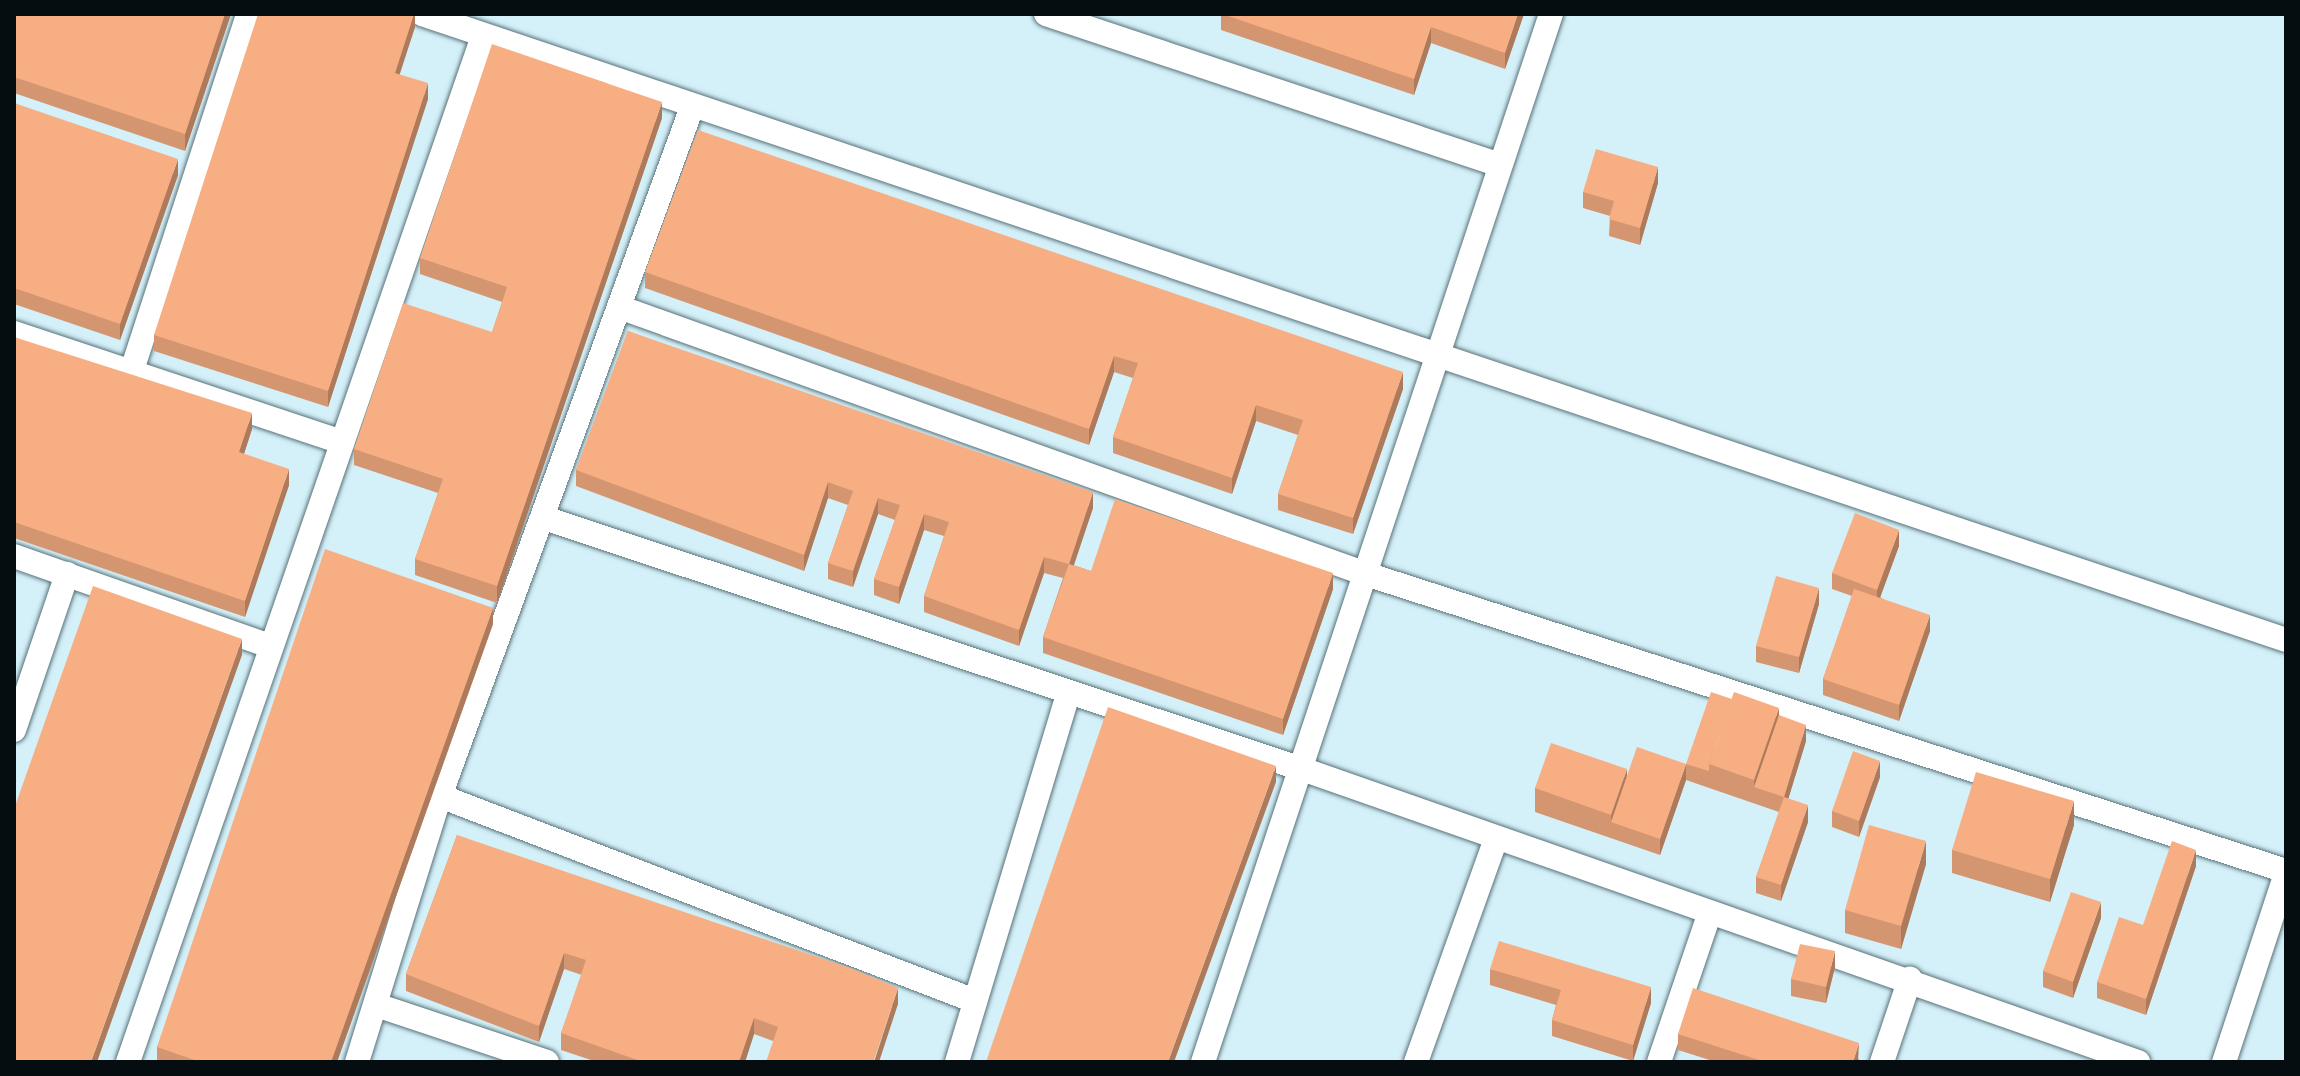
<!DOCTYPE html>
<style>
body{margin:0}
#map{position:relative;width:2300px;height:1076px;overflow:hidden;background:#d4f0f9;font-family:Signika,sans-serif}
div>[style]{position:absolute}
[style*='--x']{left:calc(var(--x)*1px);top:calc(var(--y)*1px);width:calc(var(--w)*1px);rotate:calc(var(--a)*1deg)}
.roads{filter:drop-shadow(0 0 2px #587178) drop-shadow(0 0 2px #587178)}
.street>*{height:24px;margin:-12px;padding:0 12px;transform-origin:12px;border-radius:12px;background:#fff}
.wall>*{inset:0;background:#d49671}
.shaded-wall>*{inset:0;background:#ad7a5c}
.building>*{inset:0;background:#f7ae83}
span{translate:-50% -50%;white-space:nowrap;text-align:center;line-height:1.15;-webkit-text-stroke:6px #d4f0f9;paint-order:stroke}
.frame{position:absolute;inset:0;border:16px solid #050d10;pointer-events:none}
</style>
<div id="map">
<div class="roads">
<div class="street">
<i style="--x:422;--y:14;--w:1966;--a:18.56"></i>
<i style="--x:1046;--y:14;--w:476;--a:18.4"></i>
<i style="--x:619;--y:307;--w:790;--a:19.67"></i>
<i style="--x:1363;--y:573;--w:970;--a:17.89"></i>
<i style="--x:14;--y:333;--w:346;--a:18.4"></i>
<i style="--x:131;--y:373;--w:378;--a:-71.9"></i>
<i style="--x:547;--y:519;--w:795;--a:18.32"></i>
<i style="--x:1302;--y:769;--w:886;--a:19.31"></i>
<i style="--x:14;--y:556;--w:270;--a:19.4"></i>
<i style="--x:14;--y:730;--w:165;--a:-71.2"></i>
<i style="--x:440;--y:796;--w:573;--a:20.97"></i>
<i style="--x:376;--y:1005;--w:180;--a:18.4"></i>
<i style="--x:128;--y:1062;--w:1086;--a:-70.91"></i>
<i style="--x:357;--y:1062;--w:279;--a:-72.7"></i>
<i style="--x:440;--y:796;--w:734;--a:-69.91"></i>
<i style="--x:957;--y:1062;--w:383;--a:-73.2"></i>
<i style="--x:1203;--y:1062;--w:1104;--a:-71.63"></i>
<i style="--x:1416;--y:1062;--w:238;--a:-70.3"></i>
<i style="--x:1659;--y:1062;--w:158;--a:-71.2"></i>
<i style="--x:1882;--y:1062;--w:88;--a:-71.4"></i>
<i style="--x:2224;--y:1062;--w:199;--a:-71.8"></i>
</div>
</div>
<div class="wall">
<i style="clip-path:polygon(14px 14px,231px 14px,185px 151px,14px 93px)"></i>
<i style="clip-path:polygon(415px 14px,415px 27px,399px 74px,428px 99px,328px 407px,154px 351px,154px 335px)"></i>
<i style="clip-path:polygon(1221px 14px,1524px 14px,1505px 69px,1431px 43px,1414px 95px,1221px 30px)"></i>
<i style="clip-path:polygon(14px 103px,178px 175px,120px 340px,14px 304px)"></i>
<i style="clip-path:polygon(662px 118px,497px 603px,415px 575px,415px 559px,438px 493px,354px 465px,354px 449px,492px 332px,502px 302px,420px 274px,420px 258px)"></i>
<i style="clip-path:polygon(1658px 183px,1640px 245px,1609px 236px,1610px 216px,1583px 208px,1583px 192px)"></i>
<i style="clip-path:polygon(645px 272px,1403px 389px,1353px 534px,1278px 510px,1278px 494px,1298px 435px,1256px 421px,1232px 494px,1113px 453px,1113px 437px,1133px 378px,1114px 372px,1089px 445px,645px 288px)"></i>
<i style="clip-path:polygon(628px 331px,1093px 508px,1073px 565px,1091px 571px,1333px 589px,1283px 735px,1043px 653px,1043px 637px,1063px 578px,1044px 573px,1019px 646px,924px 612px,924px 596px,944px 536px,924px 530px,899px 604px,874px 595px,874px 579px,895px 520px,878px 514px,853px 587px,828px 579px,828px 563px,848px 505px,828px 498px,804px 571px,576px 486px,576px 470px)"></i>
<i style="clip-path:polygon(14px 337px,252px 429px,244px 454px,289px 485px,245px 617px,14px 538px)"></i>
<i style="clip-path:polygon(1899px 546px,1880px 597px,1930px 631px,1899px 721px,1823px 695px,1823px 679px,1852px 596px,1832px 589px,1832px 573px)"></i>
<i style="clip-path:polygon(1819px 604px,1799px 673px,1756px 662px,1756px 646px)"></i>
<i style="clip-path:polygon(493px 624px,337px 1062px,157px 1062px,157px 1047px)"></i>
<i style="clip-path:polygon(1779px 715px,1806px 741px,1788px 799px,1808px 822px,1781px 901px,1756px 893px,1756px 877px,1779px 812px,1686px 780px,1686px 764px)"></i>
<i style="clip-path:polygon(1627px 777px,1686px 780px,1660px 855px,1535px 812px,1535px 788px)"></i>
<i style="clip-path:polygon(1880px 777px,1859px 837px,1832px 827px,1832px 811px)"></i>
<i style="clip-path:polygon(2074px 825px,2050px 902px,1952px 873px,1952px 850px)"></i>
<i style="clip-path:polygon(457px 835px,898px 1004px,773px 1041px,754px 1034px,745px 1062px,597px 1062px,561px 1050px,561px 1033px,582px 975px,564px 969px,539px 1042px,406px 991px,406px 974px)"></i>
<i style="clip-path:polygon(1926px 864px,1901px 949px,1845px 933px,1845px 910px)"></i>
<i style="clip-path:polygon(2196px 866px,2146px 1015px,2097px 998px,2097px 982px,2143px 925px)"></i>
<i style="clip-path:polygon(2101px 918px,2073px 998px,2043px 987px,2043px 971px)"></i>
<i style="clip-path:polygon(1835px 967px,1826px 1003px,1791px 996px,1791px 979px)"></i>
<i style="clip-path:polygon(1490px 969px,1651px 1003px,1633px 1061px,1552px 1036px,1552px 1020px,1556px 1005px,1490px 985px)"></i>
<i style="clip-path:polygon(1678px 1034px,1859px 1059px,1858px 1062px,1716px 1062px,1678px 1050px)"></i>
</div>
<div class="shaded-wall">
<i style="clip-path:polygon(225px 14px,231px 14px,185px 151px,185px 134px)"></i>
<i style="clip-path:polygon(414px 14px,415px 14px,415px 27px,395px 89px,395px 73px)"></i>
<i style="clip-path:polygon(1518px 14px,1524px 14px,1505px 69px,1505px 53px)"></i>
<i style="clip-path:polygon(1431px 27px,1431px 43px,1414px 95px,1414px 79px)"></i>
<i style="clip-path:polygon(428px 83px,428px 99px,328px 407px,328px 391px)"></i>
<i style="clip-path:polygon(662px 102px,662px 118px,497px 603px,497px 586px)"></i>
<i style="clip-path:polygon(178px 159px,178px 175px,120px 340px,120px 324px)"></i>
<i style="clip-path:polygon(1658px 167px,1658px 183px,1640px 245px,1640px 228px)"></i>
<i style="clip-path:polygon(1114px 356px,1114px 372px,1089px 445px,1089px 429px)"></i>
<i style="clip-path:polygon(1403px 372px,1403px 389px,1353px 534px,1353px 518px)"></i>
<i style="clip-path:polygon(1256px 405px,1256px 421px,1232px 494px,1232px 478px)"></i>
<i style="clip-path:polygon(252px 413px,252px 429px,239px 469px,239px 452px)"></i>
<i style="clip-path:polygon(289px 469px,289px 485px,245px 617px,245px 601px)"></i>
<i style="clip-path:polygon(828px 482px,828px 498px,804px 571px,804px 555px)"></i>
<i style="clip-path:polygon(1093px 492px,1093px 508px,1069px 580px,1069px 564px)"></i>
<i style="clip-path:polygon(878px 498px,878px 514px,853px 587px,853px 571px)"></i>
<i style="clip-path:polygon(924px 514px,924px 530px,899px 604px,899px 587px)"></i>
<i style="clip-path:polygon(1899px 530px,1899px 546px,1877px 606px,1877px 590px)"></i>
<i style="clip-path:polygon(1044px 557px,1044px 573px,1019px 646px,1019px 630px)"></i>
<i style="clip-path:polygon(1333px 573px,1333px 589px,1283px 735px,1283px 719px)"></i>
<i style="clip-path:polygon(1819px 588px,1819px 604px,1799px 673px,1799px 657px)"></i>
<i style="clip-path:polygon(493px 608px,493px 624px,337px 1062px,331px 1062px)"></i>
<i style="clip-path:polygon(1930px 615px,1930px 631px,1899px 721px,1899px 705px)"></i>
<i style="clip-path:polygon(242px 639px,242px 655px,97px 1062px,91px 1062px)"></i>
<i style="clip-path:polygon(1779px 708px,1779px 731px,1754px 787px,1754px 780px)"></i>
<i style="clip-path:polygon(1806px 725px,1806px 741px,1784px 813px,1784px 797px)"></i>
<i style="clip-path:polygon(1880px 761px,1880px 777px,1859px 837px,1859px 821px)"></i>
<i style="clip-path:polygon(1686px 764px,1686px 780px,1660px 855px,1660px 839px)"></i>
<i style="clip-path:polygon(1276px 766px,1276px 782px,1174px 1062px,1168px 1062px)"></i>
<i style="clip-path:polygon(1627px 769px,1627px 793px,1611px 822px,1611px 838px,1611px 815px)"></i>
<i style="clip-path:polygon(2074px 801px,2074px 825px,2050px 902px,2050px 879px)"></i>
<i style="clip-path:polygon(1808px 805px,1808px 822px,1781px 901px,1781px 885px)"></i>
<i style="clip-path:polygon(1926px 841px,1926px 864px,1901px 949px,1901px 926px)"></i>
<i style="clip-path:polygon(2196px 850px,2196px 866px,2146px 1015px,2146px 999px)"></i>
<i style="clip-path:polygon(2101px 902px,2101px 918px,2073px 998px,2073px 982px)"></i>
<i style="clip-path:polygon(1835px 951px,1835px 967px,1826px 1003px,1826px 987px)"></i>
<i style="clip-path:polygon(564px 953px,564px 969px,539px 1042px,539px 1026px)"></i>
<i style="clip-path:polygon(1651px 987px,1651px 1003px,1633px 1061px,1633px 1045px)"></i>
<i style="clip-path:polygon(898px 988px,898px 1004px,879px 1062px,874px 1062px)"></i>
<i style="clip-path:polygon(754px 1018px,754px 1034px,745px 1062px,739px 1062px)"></i>
<i style="clip-path:polygon(1859px 1043px,1858px 1062px,1853px 1062px)"></i>
</div>
<div class="building">
<i style="clip-path:polygon(14px 14px,225px 14px,185px 134px,14px 77px)"></i>
<i style="clip-path:polygon(258px 14px,414px 14px,395px 73px,428px 83px,328px 391px,154px 335px)"></i>
<i style="clip-path:polygon(1222px 14px,1518px 14px,1505px 53px,1431px 27px,1414px 79px)"></i>
<i style="clip-path:polygon(492px 44px,662px 102px,497px 586px,415px 559px,443px 479px,354px 449px,403px 303px,492px 332px,500px 309px,507px 287px,420px 258px)"></i>
<i style="clip-path:polygon(14px 103px,178px 159px,120px 324px,14px 288px)"></i>
<i style="clip-path:polygon(698px 130px,1403px 372px,1353px 518px,1278px 494px,1303px 420px,1256px 405px,1232px 478px,1113px 437px,1138px 363px,1114px 356px,1089px 429px,645px 272px)"></i>
<i style="clip-path:polygon(1596px 149px,1658px 167px,1640px 228px,1609px 219px,1614px 201px,1583px 192px)"></i>
<i style="clip-path:polygon(628px 331px,1093px 492px,1069px 564px,1091px 571px,1115px 499px,1333px 573px,1283px 719px,1043px 637px,1069px 564px,1044px 557px,1019px 630px,924px 596px,949px 522px,924px 514px,899px 587px,874px 579px,900px 505px,878px 498px,853px 571px,828px 563px,853px 491px,828px 482px,804px 555px,576px 470px)"></i>
<i style="clip-path:polygon(14px 337px,252px 413px,239px 452px,289px 469px,245px 601px,14px 522px)"></i>
<i style="clip-path:polygon(1855px 513px,1899px 530px,1877px 590px,1832px 573px)"></i>
<i style="clip-path:polygon(325px 549px,493px 608px,331px 1062px,200px 1062px,157px 1047px)"></i>
<i style="clip-path:polygon(1776px 576px,1819px 588px,1799px 657px,1756px 646px)"></i>
<i style="clip-path:polygon(93px 586px,242px 639px,91px 1062px,14px 1062px,14px 809px)"></i>
<i style="clip-path:polygon(1854px 589px,1930px 615px,1899px 705px,1823px 679px)"></i>
<i style="clip-path:polygon(1711px 692px,1732px 699px,1709px 764px,1709px 771px,1686px 764px)"></i>
<i style="clip-path:polygon(1734px 692px,1779px 708px,1754px 780px,1709px 764px)"></i>
<i style="clip-path:polygon(1108px 707px,1276px 766px,1168px 1062px,986px 1062px)"></i>
<i style="clip-path:polygon(1779px 715px,1806px 725px,1784px 797px,1754px 787px)"></i>
<i style="clip-path:polygon(1551px 743px,1627px 769px,1611px 815px,1535px 788px)"></i>
<i style="clip-path:polygon(1637px 747px,1686px 764px,1660px 839px,1611px 822px)"></i>
<i style="clip-path:polygon(1853px 751px,1880px 761px,1859px 821px,1832px 811px)"></i>
<i style="clip-path:polygon(1976px 772px,2074px 801px,2050px 879px,1952px 850px)"></i>
<i style="clip-path:polygon(1784px 797px,1808px 805px,1781px 885px,1756px 877px)"></i>
<i style="clip-path:polygon(1869px 825px,1926px 841px,1901px 926px,1845px 910px)"></i>
<i style="clip-path:polygon(457px 835px,853px 969px,898px 988px,874px 1060px,879px 1062px,766px 1062px,778px 1027px,754px 1018px,739px 1062px,643px 1062px,561px 1033px,586px 960px,564px 953px,539px 1026px,406px 974px)"></i>
<i style="clip-path:polygon(2172px 841px,2196px 850px,2146px 999px,2097px 982px,2119px 917px,2143px 925px)"></i>
<i style="clip-path:polygon(2071px 892px,2101px 902px,2073px 982px,2043px 971px)"></i>
<i style="clip-path:polygon(1499px 941px,1651px 987px,1633px 1045px,1552px 1020px,1561px 990px,1490px 969px)"></i>
<i style="clip-path:polygon(1800px 944px,1835px 951px,1826px 987px,1791px 979px)"></i>
<i style="clip-path:polygon(1693px 988px,1859px 1043px,1853px 1062px,1765px 1062px,1678px 1034px)"></i>
</div>
<div class="frame"></div>
</div>
